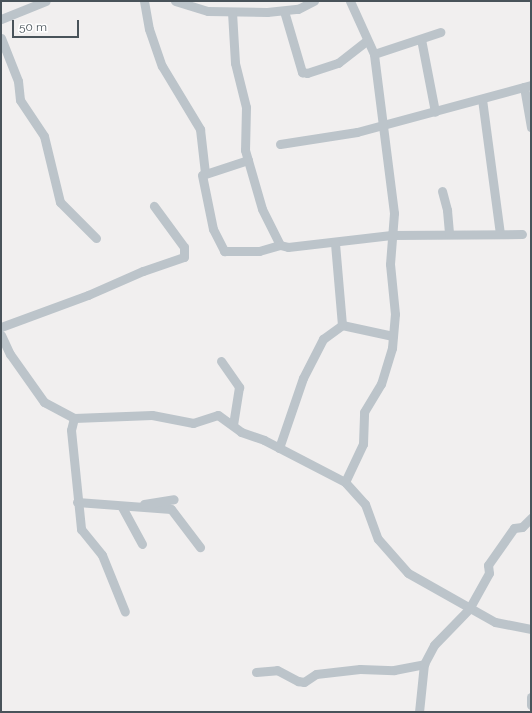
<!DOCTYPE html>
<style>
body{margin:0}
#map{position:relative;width:532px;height:713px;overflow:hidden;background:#f1efef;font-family:Raleway,sans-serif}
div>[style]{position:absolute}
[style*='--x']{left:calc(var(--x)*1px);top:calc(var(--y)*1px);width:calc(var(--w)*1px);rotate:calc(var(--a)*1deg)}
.minor>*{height:9px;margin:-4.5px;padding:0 4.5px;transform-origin:4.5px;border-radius:4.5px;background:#bcc4ca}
span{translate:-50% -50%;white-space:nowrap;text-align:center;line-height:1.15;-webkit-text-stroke:4px #fff;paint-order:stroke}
.frame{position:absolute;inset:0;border:2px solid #49535a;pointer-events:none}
.scale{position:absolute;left:12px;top:20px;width:67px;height:18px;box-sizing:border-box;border:2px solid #49535a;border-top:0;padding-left:5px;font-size:12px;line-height:14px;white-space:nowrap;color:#49535a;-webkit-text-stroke:3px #fff;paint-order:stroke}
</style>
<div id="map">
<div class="minor">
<i style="--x:144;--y:1;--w:28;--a:80"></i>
<i style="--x:149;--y:29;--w:39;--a:71"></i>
<i style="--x:162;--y:66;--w:74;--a:58.9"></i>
<i style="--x:200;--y:129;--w:44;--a:83.5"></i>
<i style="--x:175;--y:1;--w:34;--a:17"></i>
<i style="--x:208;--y:11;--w:59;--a:1"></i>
<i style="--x:267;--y:12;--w:31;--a:-6"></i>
<i style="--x:298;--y:9;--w:18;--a:-27"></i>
<i style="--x:284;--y:11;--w:64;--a:73.6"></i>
<i style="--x:302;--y:72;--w:5;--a:11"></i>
<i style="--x:307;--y:73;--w:33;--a:-18"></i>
<i style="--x:338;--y:63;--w:36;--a:-38"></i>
<i style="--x:232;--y:12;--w:51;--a:86.6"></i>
<i style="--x:235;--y:63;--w:45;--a:76"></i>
<i style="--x:246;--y:107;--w:43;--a:91.3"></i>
<i style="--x:245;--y:150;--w:61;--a:73.9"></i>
<i style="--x:262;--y:209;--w:40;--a:63.4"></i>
<i style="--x:1;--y:19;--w:48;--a:-21.8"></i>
<i style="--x:1;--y:38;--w:46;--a:68.4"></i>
<i style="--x:18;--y:81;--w:19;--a:84"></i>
<i style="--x:20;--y:100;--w:43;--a:56.3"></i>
<i style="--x:44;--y:136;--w:68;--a:76.4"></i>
<i style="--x:60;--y:202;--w:51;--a:45"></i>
<i style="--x:421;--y:39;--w:74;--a:79.1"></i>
<i style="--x:374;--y:54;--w:70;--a:-18.4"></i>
<i style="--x:524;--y:87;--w:41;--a:80.1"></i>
<i style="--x:482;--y:99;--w:136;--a:82.4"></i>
<i style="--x:280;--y:144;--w:78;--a:-8.9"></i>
<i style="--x:357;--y:132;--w:180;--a:-15.1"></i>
<i style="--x:248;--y:160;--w:48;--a:161.9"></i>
<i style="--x:202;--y:175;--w:55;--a:78.5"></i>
<i style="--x:213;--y:229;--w:25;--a:63"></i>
<i style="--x:224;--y:251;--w:35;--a:0"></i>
<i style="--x:259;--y:251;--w:22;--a:-16"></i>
<i style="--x:280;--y:245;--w:8;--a:14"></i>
<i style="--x:288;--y:247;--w:104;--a:-6.6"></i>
<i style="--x:391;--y:235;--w:131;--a:-0.4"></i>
<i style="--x:442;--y:191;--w:20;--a:75"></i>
<i style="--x:447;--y:210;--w:24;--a:85"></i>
<i style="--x:342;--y:325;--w:52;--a:12.2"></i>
<i style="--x:1;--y:327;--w:93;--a:-20.2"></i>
<i style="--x:88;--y:295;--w:60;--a:-23.6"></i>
<i style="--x:143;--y:271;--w:43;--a:-18.9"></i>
<i style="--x:184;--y:257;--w:10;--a:-90"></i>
<i style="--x:184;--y:247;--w:51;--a:-126.2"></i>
<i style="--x:1;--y:335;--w:21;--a:65"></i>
<i style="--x:10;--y:354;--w:59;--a:54.7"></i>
<i style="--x:44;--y:402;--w:34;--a:28"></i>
<i style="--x:74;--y:418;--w:78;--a:-2.2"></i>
<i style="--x:152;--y:415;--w:42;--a:11"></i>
<i style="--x:193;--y:423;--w:26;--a:-18"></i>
<i style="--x:218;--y:415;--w:29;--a:36"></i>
<i style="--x:241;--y:432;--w:24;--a:19"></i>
<i style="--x:264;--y:440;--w:91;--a:27.4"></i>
<i style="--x:345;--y:482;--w:30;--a:48"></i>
<i style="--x:365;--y:504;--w:37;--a:70"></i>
<i style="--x:378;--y:539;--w:45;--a:48.6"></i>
<i style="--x:408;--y:573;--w:100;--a:29.4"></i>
<i style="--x:495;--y:622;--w:37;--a:11"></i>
<i style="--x:221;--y:361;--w:32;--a:55"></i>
<i style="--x:239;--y:387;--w:38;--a:99"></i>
<i style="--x:74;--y:418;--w:12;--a:104"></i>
<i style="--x:71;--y:430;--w:100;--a:84.2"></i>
<i style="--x:81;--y:529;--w:33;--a:51"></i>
<i style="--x:102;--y:555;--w:61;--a:68"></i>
<i style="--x:279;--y:448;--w:74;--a:-71.1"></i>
<i style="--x:303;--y:378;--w:44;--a:-62.9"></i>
<i style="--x:323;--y:339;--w:24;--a:-36"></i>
<i style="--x:342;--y:325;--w:82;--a:-94.9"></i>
<i style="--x:345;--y:482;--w:42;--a:-64.7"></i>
<i style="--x:363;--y:444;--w:32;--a:-88"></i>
<i style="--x:364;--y:412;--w:33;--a:-59"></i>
<i style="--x:381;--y:384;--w:38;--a:-73"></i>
<i style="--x:392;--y:348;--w:34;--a:-85"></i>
<i style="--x:395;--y:314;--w:50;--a:-95.7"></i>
<i style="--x:390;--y:264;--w:51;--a:-85.5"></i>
<i style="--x:394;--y:213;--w:160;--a:-97.2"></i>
<i style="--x:374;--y:54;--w:58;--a:-114.4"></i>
<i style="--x:77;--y:502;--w:94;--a:4.3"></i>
<i style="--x:171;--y:509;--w:48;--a:52.7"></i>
<i style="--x:144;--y:504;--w:30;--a:-9"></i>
<i style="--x:122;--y:507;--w:42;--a:61.6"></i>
<i style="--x:256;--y:672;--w:21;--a:-5"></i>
<i style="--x:277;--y:670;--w:24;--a:28"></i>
<i style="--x:298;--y:681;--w:6;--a:9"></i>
<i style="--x:304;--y:682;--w:14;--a:-34"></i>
<i style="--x:316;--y:674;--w:44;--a:-6.5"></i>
<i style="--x:360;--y:669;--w:34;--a:2"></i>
<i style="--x:394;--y:670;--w:31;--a:-11"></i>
<i style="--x:531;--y:697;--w:8;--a:90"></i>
<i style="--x:419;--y:712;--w:48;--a:-84.1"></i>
<i style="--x:424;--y:664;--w:21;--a:-62"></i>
<i style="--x:434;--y:645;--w:50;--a:-45.8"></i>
<i style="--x:469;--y:609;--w:41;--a:-60.9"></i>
<i style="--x:489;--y:573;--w:8;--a:-97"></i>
<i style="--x:488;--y:565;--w:45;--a:-54.9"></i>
<i style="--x:514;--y:528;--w:8;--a:-7"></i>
<i style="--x:522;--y:527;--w:13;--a:-45"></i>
</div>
<div class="frame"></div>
<div class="scale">50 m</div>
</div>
